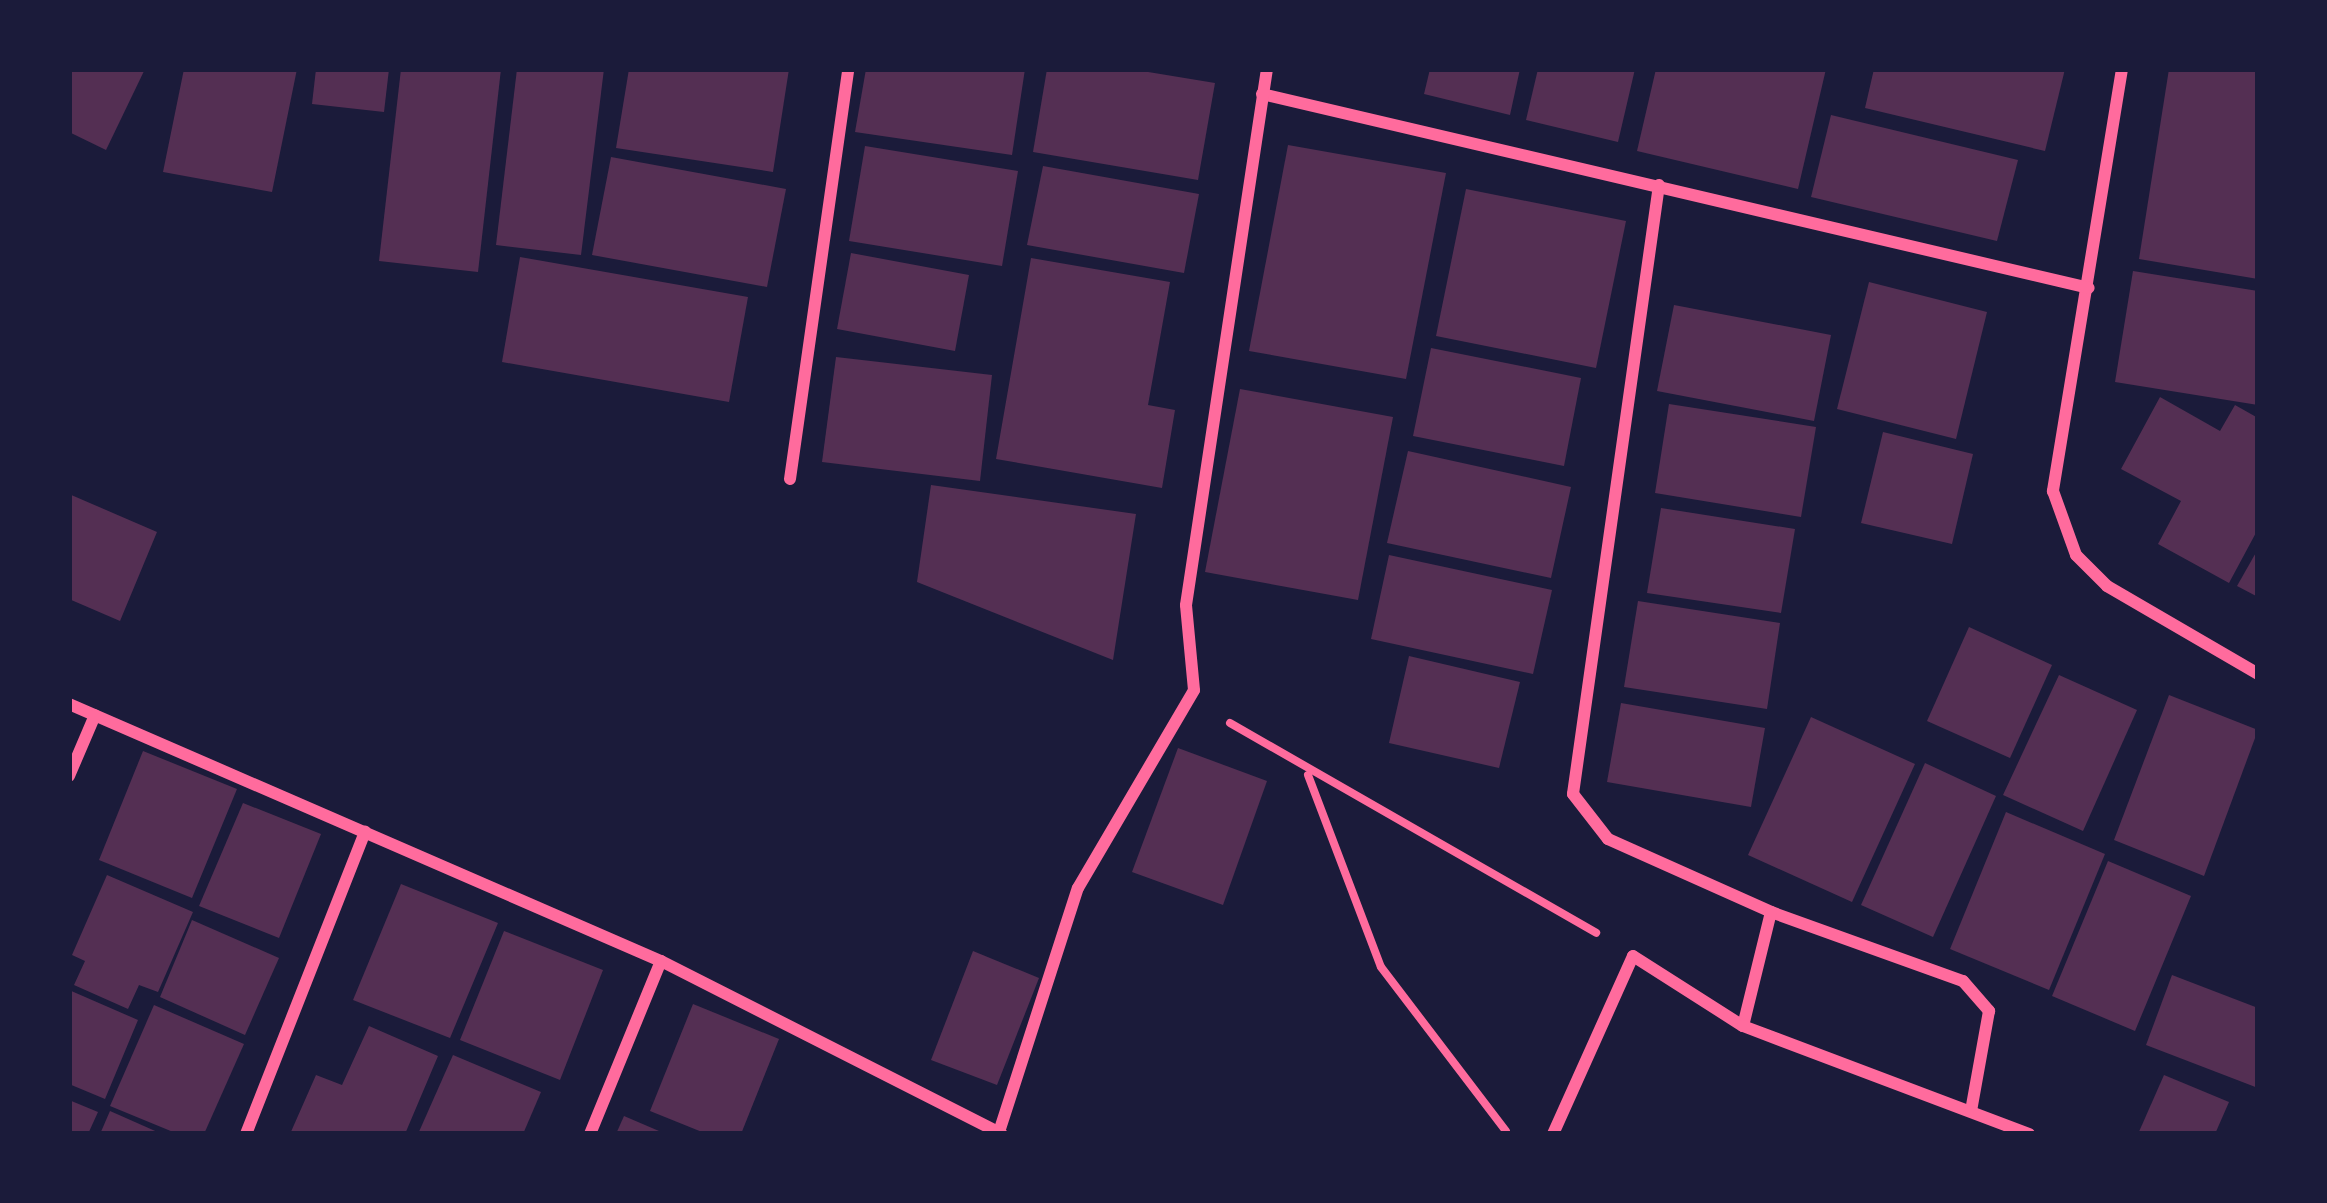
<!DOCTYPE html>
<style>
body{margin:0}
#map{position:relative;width:2327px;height:1203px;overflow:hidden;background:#1b1b3a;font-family:"IBM Plex Sans",sans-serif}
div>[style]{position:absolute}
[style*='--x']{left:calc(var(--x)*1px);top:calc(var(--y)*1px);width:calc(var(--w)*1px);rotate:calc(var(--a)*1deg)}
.building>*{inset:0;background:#542f53}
.path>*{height:8px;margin:-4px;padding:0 4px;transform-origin:4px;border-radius:4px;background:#ff6b9d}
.minor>*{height:12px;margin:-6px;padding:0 6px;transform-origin:6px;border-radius:6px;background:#ff6b9d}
span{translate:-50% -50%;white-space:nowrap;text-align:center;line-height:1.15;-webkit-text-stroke:12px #1b1b3a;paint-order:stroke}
.frame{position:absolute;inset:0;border:72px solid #1b1b3a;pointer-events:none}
</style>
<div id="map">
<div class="building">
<i style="clip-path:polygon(69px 69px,145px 69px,106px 150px,69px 132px)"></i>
<i style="clip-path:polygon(184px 69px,297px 69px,272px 192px,163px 172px)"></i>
<i style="clip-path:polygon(316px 69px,389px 69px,384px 112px,312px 104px)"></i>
<i style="clip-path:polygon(401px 69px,501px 69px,478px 272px,379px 261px)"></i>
<i style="clip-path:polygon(517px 69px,604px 69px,581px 255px,496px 245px)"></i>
<i style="clip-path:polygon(629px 69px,789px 69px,773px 172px,616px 148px)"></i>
<i style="clip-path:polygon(866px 69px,1025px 69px,1012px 155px,855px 132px)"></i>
<i style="clip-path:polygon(1047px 69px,1130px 69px,1215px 83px,1198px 180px,1033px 152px)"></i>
<i style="clip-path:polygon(1430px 69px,1520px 69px,1510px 115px,1424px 94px)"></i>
<i style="clip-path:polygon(1538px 69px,1635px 69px,1618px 142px,1526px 120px)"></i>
<i style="clip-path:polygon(1656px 69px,1826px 69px,1798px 189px,1637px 151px)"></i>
<i style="clip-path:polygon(1874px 69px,2065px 69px,2045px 151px,1865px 108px)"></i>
<i style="clip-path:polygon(2169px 69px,2258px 69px,2258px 279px,2139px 259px)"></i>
<i style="clip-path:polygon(1831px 115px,2018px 160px,1997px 241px,1811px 197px)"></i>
<i style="clip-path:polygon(1288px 145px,1446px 173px,1406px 379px,1249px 351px)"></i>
<i style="clip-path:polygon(865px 146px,1018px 171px,1002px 266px,849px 241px)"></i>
<i style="clip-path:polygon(611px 157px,786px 189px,767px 287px,592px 255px)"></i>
<i style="clip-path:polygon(1043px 166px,1199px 194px,1184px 273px,1027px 245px)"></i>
<i style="clip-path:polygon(1466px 189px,1626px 221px,1596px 368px,1436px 336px)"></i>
<i style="clip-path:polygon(851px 253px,969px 275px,955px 351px,837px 329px)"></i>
<i style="clip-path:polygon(520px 257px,748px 297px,729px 402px,502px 362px)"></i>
<i style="clip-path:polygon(1031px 258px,1170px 282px,1148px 405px,1175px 410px,1162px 488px,996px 459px)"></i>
<i style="clip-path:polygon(2133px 271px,2258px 291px,2258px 405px,2115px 382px)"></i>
<i style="clip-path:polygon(1869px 282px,1987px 312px,1956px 439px,1837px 409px)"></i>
<i style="clip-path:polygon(1674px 305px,1831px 335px,1814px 421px,1657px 391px)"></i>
<i style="clip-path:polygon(1431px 348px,1581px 378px,1564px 466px,1413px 436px)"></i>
<i style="clip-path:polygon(836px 357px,992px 375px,980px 481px,822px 462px)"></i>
<i style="clip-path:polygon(1240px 389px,1393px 417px,1358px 600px,1205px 572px)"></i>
<i style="clip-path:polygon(2160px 397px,2220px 431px,2235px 405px,2258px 418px,2258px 529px,2229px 583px,2158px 544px,2181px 501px,2121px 469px)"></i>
<i style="clip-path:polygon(1669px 404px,1816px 427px,1801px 517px,1655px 493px)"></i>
<i style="clip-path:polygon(1883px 432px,1973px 454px,1952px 544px,1861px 523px)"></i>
<i style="clip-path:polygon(1408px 451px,1571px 487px,1551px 578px,1387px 543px)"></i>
<i style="clip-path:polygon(931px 485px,1136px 514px,1113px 660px,917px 582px)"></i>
<i style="clip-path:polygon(69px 494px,157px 532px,120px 621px,69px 599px)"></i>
<i style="clip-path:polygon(1661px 508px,1795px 529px,1781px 613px,1647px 593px)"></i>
<i style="clip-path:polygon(2258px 549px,2258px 597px,2237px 586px)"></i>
<i style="clip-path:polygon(1389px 555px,1552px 590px,1533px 674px,1371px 639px)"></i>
<i style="clip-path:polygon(1638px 601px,1780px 623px,1767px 709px,1624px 687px)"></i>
<i style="clip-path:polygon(1969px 627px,2052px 665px,2010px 758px,1927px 721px)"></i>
<i style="clip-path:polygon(1409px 656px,1520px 682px,1499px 768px,1389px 743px)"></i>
<i style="clip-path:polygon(2059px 675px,2137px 710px,2083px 831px,2003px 795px)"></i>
<i style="clip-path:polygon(2169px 695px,2258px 730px,2204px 876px,2114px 840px)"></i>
<i style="clip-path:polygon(1621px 703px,1765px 728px,1751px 807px,1607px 782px)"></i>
<i style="clip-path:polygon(1811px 717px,1915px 764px,1852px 902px,1748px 855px)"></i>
<i style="clip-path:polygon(1178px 748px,1267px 781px,1223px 905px,1132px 872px)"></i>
<i style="clip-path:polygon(143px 751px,237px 789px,192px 898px,99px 860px)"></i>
<i style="clip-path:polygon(1925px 763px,1996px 796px,1933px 937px,1861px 905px)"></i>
<i style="clip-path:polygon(243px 803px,321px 834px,279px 938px,199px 906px)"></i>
<i style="clip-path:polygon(2006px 812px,2105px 854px,2049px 990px,1950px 949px)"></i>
<i style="clip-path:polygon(2108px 861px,2191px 896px,2135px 1031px,2052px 996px)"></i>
<i style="clip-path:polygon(107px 875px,193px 912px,158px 992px,139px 985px,128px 1009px,74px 985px,85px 961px,72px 955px)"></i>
<i style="clip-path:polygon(401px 884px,498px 923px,450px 1038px,353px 1000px)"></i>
<i style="clip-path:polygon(192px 920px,279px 958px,245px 1035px,160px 997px)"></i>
<i style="clip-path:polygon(504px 931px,603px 970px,560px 1080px,460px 1040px)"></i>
<i style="clip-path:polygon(973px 951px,1039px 978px,997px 1085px,931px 1060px)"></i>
<i style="clip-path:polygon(2172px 975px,2258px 1008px,2258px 1088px,2146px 1045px)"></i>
<i style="clip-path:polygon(69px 990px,138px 1020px,105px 1099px,69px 1084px)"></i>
<i style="clip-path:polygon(693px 1004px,779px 1039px,741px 1134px,707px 1134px,650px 1111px)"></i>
<i style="clip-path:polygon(154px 1005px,244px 1044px,204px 1134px,178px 1134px,110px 1106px)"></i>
<i style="clip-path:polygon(369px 1026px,438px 1056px,405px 1134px,290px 1134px,316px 1075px,342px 1085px)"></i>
<i style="clip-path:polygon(453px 1055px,541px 1092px,523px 1134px,418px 1134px)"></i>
<i style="clip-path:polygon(2164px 1075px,2229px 1102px,2215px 1134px,2138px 1134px)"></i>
<i style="clip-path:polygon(69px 1100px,98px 1112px,88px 1134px,69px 1134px)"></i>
<i style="clip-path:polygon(110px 1111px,162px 1134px,100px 1134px)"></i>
<i style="clip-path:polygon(624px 1116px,666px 1134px,616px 1134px)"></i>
</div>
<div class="path">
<i style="--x:1230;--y:723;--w:422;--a:29.8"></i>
<i style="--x:1308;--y:775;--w:205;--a:69.2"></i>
<i style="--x:1381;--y:967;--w:206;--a:52.7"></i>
</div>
<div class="minor">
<i style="--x:2122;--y:69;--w:428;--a:99.3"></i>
<i style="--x:2053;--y:491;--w:68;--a:70.2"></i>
<i style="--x:2076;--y:555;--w:44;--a:45"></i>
<i style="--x:2107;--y:586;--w:175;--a:30.2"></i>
<i style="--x:1262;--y:94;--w:849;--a:13.2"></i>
<i style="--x:1659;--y:185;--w:615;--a:98.04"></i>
<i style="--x:1573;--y:794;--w:57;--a:52.1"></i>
<i style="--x:1608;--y:839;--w:179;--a:24.1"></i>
<i style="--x:1771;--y:912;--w:204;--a:19.8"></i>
<i style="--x:1963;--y:981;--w:40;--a:49"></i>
<i style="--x:1989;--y:1011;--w:102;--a:100.2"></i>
<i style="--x:790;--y:479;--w:414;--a:-81.9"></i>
<i style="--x:69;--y:704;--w:645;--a:23.47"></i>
<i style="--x:661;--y:961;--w:382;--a:26.9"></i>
<i style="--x:69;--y:776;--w:66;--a:-66.9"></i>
<i style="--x:1743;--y:1026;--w:117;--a:-76.2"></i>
<i style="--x:999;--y:1132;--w:256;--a:-72.1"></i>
<i style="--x:1078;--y:888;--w:229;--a:-59.6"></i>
<i style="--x:1194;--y:690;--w:85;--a:-95.4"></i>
<i style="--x:1186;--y:605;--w:542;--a:-81.41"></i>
<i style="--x:246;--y:1134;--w:325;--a:-68.5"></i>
<i style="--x:590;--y:1134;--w:187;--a:-67.7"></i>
<i style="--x:1553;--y:1134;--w:195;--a:-65.8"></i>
<i style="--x:1633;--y:956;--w:130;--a:32.5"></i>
<i style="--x:1743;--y:1026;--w:306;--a:20.7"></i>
</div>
<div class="frame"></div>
</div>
